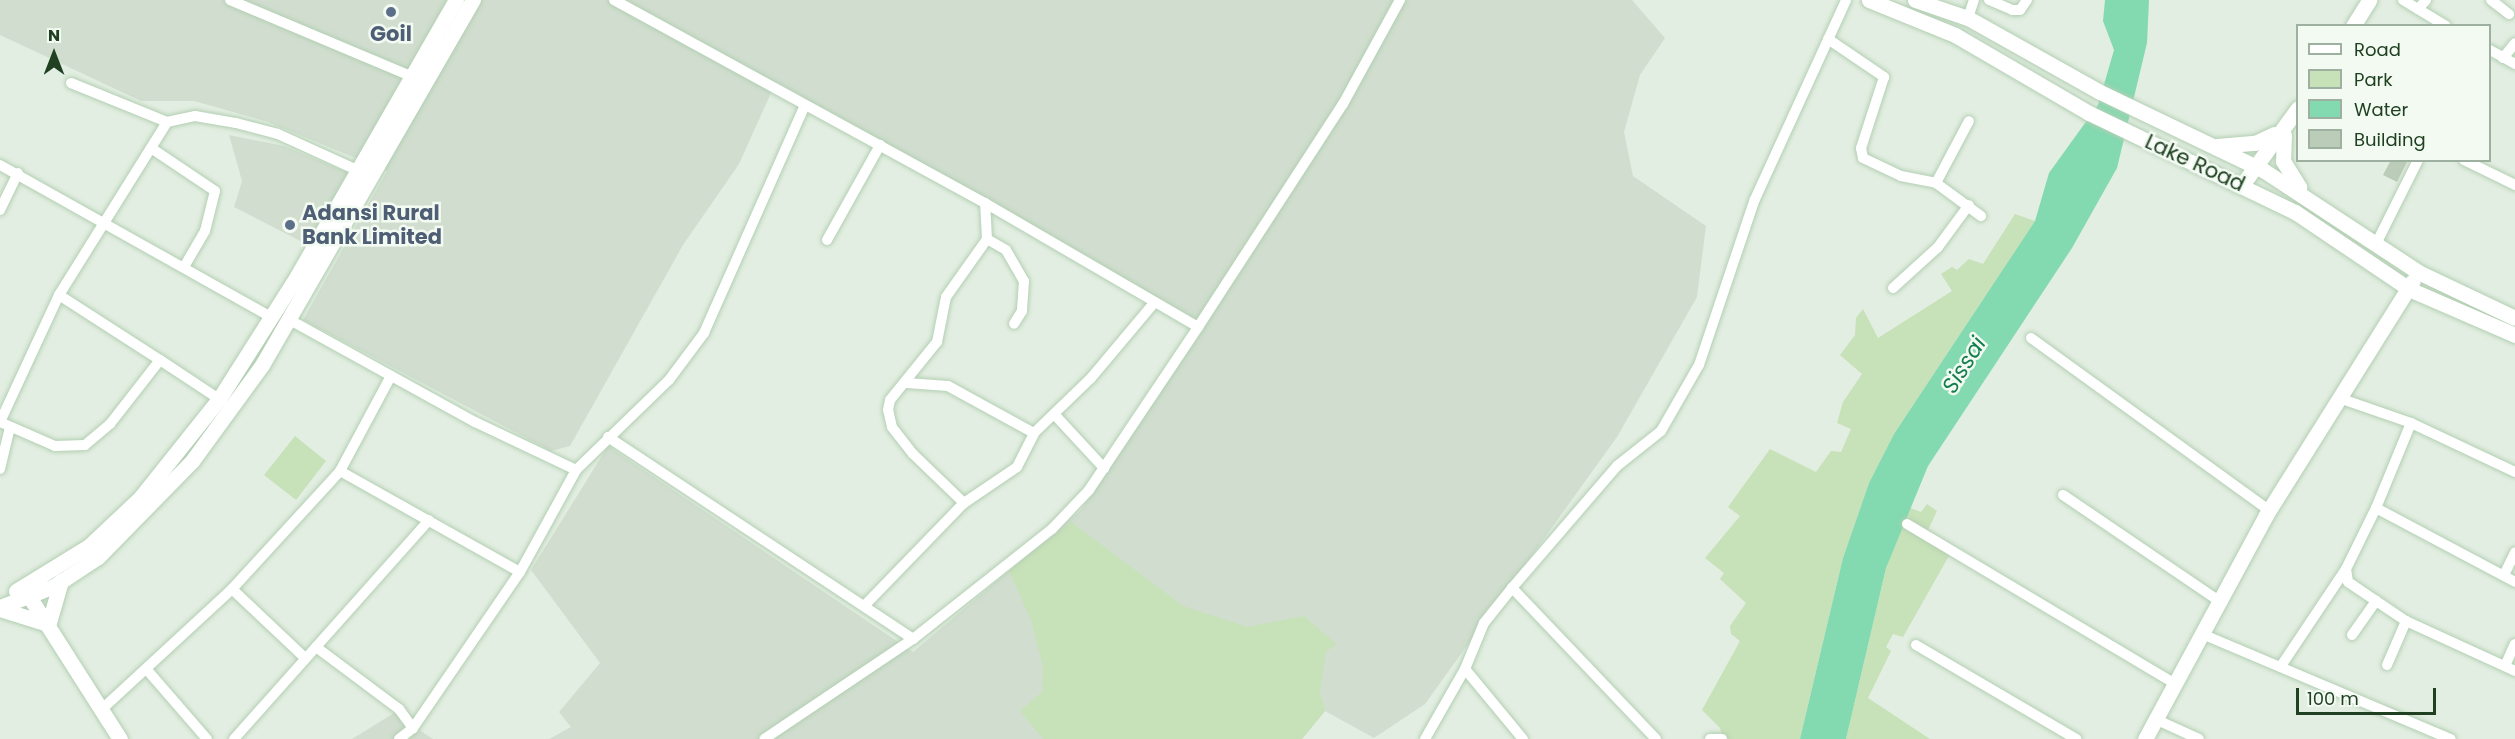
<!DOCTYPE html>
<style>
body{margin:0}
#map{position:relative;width:2515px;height:739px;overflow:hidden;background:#e2eee1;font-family:Poppins,sans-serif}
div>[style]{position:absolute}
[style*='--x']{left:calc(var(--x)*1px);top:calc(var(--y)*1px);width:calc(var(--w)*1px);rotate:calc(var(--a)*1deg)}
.built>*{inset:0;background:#d1decf}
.green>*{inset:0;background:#c7e1b8}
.water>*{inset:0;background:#83d9b0}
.building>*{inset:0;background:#bbccb9}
.roads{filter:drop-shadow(0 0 2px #b3cfb3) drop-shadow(0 0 2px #b3cfb3)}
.street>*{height:10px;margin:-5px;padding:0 5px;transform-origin:5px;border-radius:5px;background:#fff}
.secondary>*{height:15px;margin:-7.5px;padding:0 7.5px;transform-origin:7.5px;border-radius:7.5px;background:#fff}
.dots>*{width:16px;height:16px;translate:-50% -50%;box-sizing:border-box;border:3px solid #f3faf2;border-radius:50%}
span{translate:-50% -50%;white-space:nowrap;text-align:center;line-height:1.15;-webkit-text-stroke:5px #f3faf2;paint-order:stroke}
.service-label{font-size:21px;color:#4e5e75;font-weight:700}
.left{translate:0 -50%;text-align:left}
.street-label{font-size:21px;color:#1f4122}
.water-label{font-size:22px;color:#127e4c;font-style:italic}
.legend{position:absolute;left:2296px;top:24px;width:195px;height:138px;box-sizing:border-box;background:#f3faf2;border:2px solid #9eb09f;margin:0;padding:8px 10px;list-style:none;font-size:18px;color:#1f4122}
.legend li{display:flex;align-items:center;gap:12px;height:30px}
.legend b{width:30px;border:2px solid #9eb09f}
.north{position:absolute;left:24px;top:24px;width:60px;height:60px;-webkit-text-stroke:4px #f3faf2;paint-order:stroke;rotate:0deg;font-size:16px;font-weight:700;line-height:24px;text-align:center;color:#1f4122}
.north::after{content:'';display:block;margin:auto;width:21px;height:27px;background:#1f4122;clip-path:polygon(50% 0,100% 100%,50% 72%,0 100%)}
.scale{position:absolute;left:2296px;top:688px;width:140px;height:27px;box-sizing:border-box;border:3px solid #1f4122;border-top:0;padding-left:8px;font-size:18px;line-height:21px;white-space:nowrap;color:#1f4122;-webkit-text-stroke:4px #f3faf2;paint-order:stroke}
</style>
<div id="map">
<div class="built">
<i style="clip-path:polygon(0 0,1632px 0,1665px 38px,1640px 75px,1624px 132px,1633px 176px,1706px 226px,1697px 297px,1617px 437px,1425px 704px,1374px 738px,1325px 711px,1302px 739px,549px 739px,571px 727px,559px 712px,600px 663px,531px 570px,608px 446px,913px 652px,1081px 510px,1206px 325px,776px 82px,739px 164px,683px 245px,570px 446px,551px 451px,303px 320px,387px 171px,268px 122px,194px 101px,141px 101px,0 35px)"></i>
<i style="clip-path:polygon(229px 135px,284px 146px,351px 174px,308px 245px,234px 207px,242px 181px)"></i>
<i style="clip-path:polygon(394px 713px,433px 739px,352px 739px)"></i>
</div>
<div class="green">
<i style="clip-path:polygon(2015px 214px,2035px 221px,1894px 434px,1869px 483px,1843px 558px,1800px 739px,1723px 739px,1720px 728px,1702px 710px,1740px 641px,1731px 634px,1730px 626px,1746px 603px,1720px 579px,1724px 573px,1705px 558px,1740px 516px,1728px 507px,1770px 449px,1816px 472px,1831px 451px,1841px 452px,1851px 429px,1837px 423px,1843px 402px,1862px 374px,1840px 355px,1855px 335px,1856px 318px,1863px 309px,1878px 338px,1952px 291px,1941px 274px,1952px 267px,1957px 270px,1969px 259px,1983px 264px)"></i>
<i style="clip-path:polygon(295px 436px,326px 461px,296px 500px,264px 475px)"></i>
<i style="clip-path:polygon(1927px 504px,1937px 511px,1928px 530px,1954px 547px,1903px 637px,1893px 634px,1886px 647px,1891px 651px,1868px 698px,1930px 739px,1846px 739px,1886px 568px,1908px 507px,1921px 512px)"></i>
<i style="clip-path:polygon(1071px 522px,1183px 606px,1248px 627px,1304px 616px,1337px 645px,1326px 651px,1320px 692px,1325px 711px,1302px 739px,1043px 739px,1020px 711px,1042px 692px,1043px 667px,1031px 620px,1009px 571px)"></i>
</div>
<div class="water">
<i style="clip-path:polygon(2105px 0,2149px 0,2147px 43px,2117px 168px,2072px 248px,1928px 466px,1886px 568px,1846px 739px,1800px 739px,1843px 558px,1869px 483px,1894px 434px,2035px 221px,2049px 173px,2098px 105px,2114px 50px,2103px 21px)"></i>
</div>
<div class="building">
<i style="clip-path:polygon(2391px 160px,2408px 160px,2397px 182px,2383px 175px)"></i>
</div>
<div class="roads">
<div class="street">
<i style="--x:230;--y:0;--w:199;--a:22.8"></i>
<i style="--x:614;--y:0;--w:423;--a:28.7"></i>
<i style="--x:985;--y:203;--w:246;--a:30.2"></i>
<i style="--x:1198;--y:327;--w:266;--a:-57"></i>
<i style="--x:1343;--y:104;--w:119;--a:-61.3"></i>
<i style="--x:1989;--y:0;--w:25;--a:23"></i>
<i style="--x:2012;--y:10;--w:8;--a:0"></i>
<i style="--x:2020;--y:10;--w:12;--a:-55"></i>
<i style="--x:2403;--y:0;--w:50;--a:31.2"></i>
<i style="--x:2491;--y:0;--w:23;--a:38"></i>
<i style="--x:2418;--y:9;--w:12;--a:-48"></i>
<i style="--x:1968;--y:18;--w:19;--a:-72"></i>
<i style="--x:1828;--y:39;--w:68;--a:34.2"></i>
<i style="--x:1884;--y:77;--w:75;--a:107.9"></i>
<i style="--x:1861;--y:148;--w:10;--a:79"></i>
<i style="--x:1863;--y:158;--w:42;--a:25.3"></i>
<i style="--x:1901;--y:176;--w:36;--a:11"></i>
<i style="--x:1936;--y:183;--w:70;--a:-62"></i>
<i style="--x:2490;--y:50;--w:29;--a:29"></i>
<i style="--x:2503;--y:58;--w:19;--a:-51"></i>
<i style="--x:71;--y:83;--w:104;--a:22.1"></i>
<i style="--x:151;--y:148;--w:77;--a:33.9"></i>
<i style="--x:215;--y:191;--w:41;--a:104"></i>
<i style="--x:205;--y:231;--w:42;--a:120.3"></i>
<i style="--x:2464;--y:160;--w:57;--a:26.1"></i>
<i style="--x:0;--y:165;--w:311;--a:29.3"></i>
<i style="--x:1936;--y:183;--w:56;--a:36.3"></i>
<i style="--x:0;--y:210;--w:41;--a:-64.1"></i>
<i style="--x:987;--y:239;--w:22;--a:30"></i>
<i style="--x:1006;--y:250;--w:36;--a:60"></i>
<i style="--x:1024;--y:281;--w:30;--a:94"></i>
<i style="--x:1022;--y:311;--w:15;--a:122"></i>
<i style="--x:827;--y:240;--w:109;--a:-60.8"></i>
<i style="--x:2377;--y:242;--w:92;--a:-63.4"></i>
<i style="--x:1893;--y:288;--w:61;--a:-42.3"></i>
<i style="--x:1938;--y:247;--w:52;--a:-53.6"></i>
<i style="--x:59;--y:295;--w:120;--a:32.8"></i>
<i style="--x:290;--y:320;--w:211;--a:28.9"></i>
<i style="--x:475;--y:422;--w:112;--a:25.4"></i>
<i style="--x:576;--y:470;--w:129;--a:-44.1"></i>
<i style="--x:669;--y:380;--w:59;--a:-53.3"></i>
<i style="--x:704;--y:333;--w:249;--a:-66.1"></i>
<i style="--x:2031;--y:338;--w:294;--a:35.9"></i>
<i style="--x:907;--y:383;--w:41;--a:4.2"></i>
<i style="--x:948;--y:386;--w:98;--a:28.7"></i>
<i style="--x:2339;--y:398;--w:76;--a:19.1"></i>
<i style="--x:2411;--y:423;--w:115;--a:25.2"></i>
<i style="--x:1054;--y:414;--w:74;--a:47.2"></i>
<i style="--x:0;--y:422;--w:140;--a:-65.1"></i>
<i style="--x:59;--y:295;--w:204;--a:-58"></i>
<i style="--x:167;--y:122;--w:29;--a:-12"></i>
<i style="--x:195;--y:116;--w:42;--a:9.7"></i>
<i style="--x:236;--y:123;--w:43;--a:14.7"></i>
<i style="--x:278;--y:134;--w:87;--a:24.5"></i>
<i style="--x:0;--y:422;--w:60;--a:23.6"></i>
<i style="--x:55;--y:446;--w:30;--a:-2"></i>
<i style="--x:85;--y:445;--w:33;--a:-40"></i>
<i style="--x:110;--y:424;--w:81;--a:-52"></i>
<i style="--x:160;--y:360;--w:71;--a:33.5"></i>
<i style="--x:2411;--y:423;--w:92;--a:112.4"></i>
<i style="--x:2376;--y:508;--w:157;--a:28"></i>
<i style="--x:608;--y:437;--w:366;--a:33.5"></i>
<i style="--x:913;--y:639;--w:179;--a:146.1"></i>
<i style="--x:0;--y:469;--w:43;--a:-76.6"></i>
<i style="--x:340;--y:471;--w:206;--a:29.3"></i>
<i style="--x:2063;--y:495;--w:189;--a:34.2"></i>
<i style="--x:964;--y:503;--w:71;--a:-136.1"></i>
<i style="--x:913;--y:454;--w:34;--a:-128"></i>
<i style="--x:892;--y:427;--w:17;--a:-103"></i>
<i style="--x:888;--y:410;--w:10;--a:-79"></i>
<i style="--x:890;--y:400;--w:75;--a:-51"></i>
<i style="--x:937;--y:342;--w:46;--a:-78.7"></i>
<i style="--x:946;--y:297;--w:71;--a:-54.7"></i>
<i style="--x:987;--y:239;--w:36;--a:-93"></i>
<i style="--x:2376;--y:508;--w:68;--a:116.2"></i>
<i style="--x:2346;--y:569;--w:13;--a:81"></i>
<i style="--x:2348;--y:582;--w:70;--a:33.9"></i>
<i style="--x:2406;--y:621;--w:120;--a:24.6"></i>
<i style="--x:1907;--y:524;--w:312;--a:30.8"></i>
<i style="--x:2504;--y:575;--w:25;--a:-64"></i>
<i style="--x:232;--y:589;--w:160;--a:-47.5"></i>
<i style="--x:340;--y:471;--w:108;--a:-61.8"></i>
<i style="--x:865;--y:605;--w:142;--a:-45.9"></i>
<i style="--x:964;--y:503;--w:64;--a:-34.2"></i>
<i style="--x:1017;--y:467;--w:38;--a:-63"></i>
<i style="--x:1034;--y:433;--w:79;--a:-44"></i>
<i style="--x:1091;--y:378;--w:98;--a:-50"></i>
<i style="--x:2202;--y:634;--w:270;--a:22.9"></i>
<i style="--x:2352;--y:635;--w:42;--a:-54.8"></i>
<i style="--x:913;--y:639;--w:177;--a:-38.4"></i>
<i style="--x:1052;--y:529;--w:54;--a:-46.5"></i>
<i style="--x:1089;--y:490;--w:196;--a:-56.2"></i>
<i style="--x:1916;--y:645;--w:186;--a:30.4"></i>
<i style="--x:316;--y:647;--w:104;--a:36.8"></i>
<i style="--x:399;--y:709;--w:24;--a:54"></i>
<i style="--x:413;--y:728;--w:189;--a:-55.6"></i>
<i style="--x:520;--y:572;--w:116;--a:-61.2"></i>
<i style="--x:2387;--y:665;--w:48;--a:-66.6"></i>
<i style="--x:2281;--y:666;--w:117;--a:-56.2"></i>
<i style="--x:2505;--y:666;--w:24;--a:-66"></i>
<i style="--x:1465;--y:669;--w:91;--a:50.4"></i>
<i style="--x:148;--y:671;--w:90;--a:49.1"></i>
<i style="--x:101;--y:710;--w:178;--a:-42.7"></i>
<i style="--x:232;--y:589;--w:100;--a:43.4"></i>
<i style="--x:2155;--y:719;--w:48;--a:24.4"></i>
<i style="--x:234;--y:739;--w:293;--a:-48.3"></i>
<i style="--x:399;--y:739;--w:18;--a:-38"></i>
<i style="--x:1425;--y:739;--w:81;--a:-60.3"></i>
<i style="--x:1465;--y:669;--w:50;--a:-67.6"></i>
<i style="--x:1484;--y:623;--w:45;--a:-51.3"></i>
<i style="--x:1656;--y:739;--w:209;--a:-133.6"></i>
<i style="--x:1512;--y:588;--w:161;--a:-49.3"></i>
<i style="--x:1617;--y:466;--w:56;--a:-38.5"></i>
<i style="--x:1661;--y:431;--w:76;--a:-60.1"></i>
<i style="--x:1699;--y:365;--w:175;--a:-71.4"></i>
<i style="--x:1755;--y:199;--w:219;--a:-65.4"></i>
<i style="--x:1710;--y:739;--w:12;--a:0"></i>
</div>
<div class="secondary">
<i style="--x:1869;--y:0;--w:93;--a:22.1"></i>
<i style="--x:1955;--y:35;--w:155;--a:30.2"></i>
<i style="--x:2089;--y:113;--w:229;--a:25.7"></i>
<i style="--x:2295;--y:212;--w:138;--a:34"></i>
<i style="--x:2409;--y:289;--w:116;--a:23.5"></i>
<i style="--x:1915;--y:0;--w:56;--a:18.8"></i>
<i style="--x:1968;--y:18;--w:151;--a:29.3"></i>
<i style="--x:2100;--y:92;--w:181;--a:25.6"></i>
<i style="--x:2263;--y:170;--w:186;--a:33.3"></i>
<i style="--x:2418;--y:272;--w:107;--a:25.4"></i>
<i style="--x:2353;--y:26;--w:31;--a:-58"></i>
<i style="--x:2284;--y:135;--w:26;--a:92"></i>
<i style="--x:2283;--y:161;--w:31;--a:58"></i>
<i style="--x:2217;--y:146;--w:38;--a:-5"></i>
<i style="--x:2255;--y:143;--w:21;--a:-25"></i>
<i style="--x:2242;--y:185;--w:95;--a:-54"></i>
<i style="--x:25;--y:590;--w:177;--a:57.5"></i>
<i style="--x:16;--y:591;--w:86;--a:-31.7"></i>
<i style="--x:89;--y:546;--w:70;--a:-43.3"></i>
<i style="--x:140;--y:498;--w:127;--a:-51.4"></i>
<i style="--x:219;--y:399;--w:146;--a:-57.6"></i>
<i style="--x:297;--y:276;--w:319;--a:-60.1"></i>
<i style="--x:0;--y:607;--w:58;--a:-21.3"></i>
<i style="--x:54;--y:586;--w:53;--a:-33.4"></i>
<i style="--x:98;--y:557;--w:134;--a:-45.6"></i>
<i style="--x:192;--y:461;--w:119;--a:-53.9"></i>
<i style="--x:262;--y:365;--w:422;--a:-60"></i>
<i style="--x:0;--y:609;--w:47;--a:17.3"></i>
<i style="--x:48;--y:626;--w:47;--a:-73.9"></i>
<i style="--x:2145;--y:739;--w:255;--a:-61.6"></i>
<i style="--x:2266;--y:515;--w:276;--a:-57.9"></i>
</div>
</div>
<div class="dots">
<i style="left:391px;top:12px;background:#5c6f8a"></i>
<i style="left:290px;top:225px;background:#5c6f8a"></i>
</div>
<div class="service-label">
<span style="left:391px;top:34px">Goil</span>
<span class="left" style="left:302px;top:225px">Adansi Rural<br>Bank Limited</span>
</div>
<div class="street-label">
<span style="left:2195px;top:163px;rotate:25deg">Lake Road</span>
</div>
<div class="water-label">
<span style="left:1964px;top:365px;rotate:-58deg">Sissai</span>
</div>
<ul class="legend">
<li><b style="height:8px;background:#fff"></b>Road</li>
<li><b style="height:16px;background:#c7e1b8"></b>Park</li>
<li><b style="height:16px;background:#83d9b0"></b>Water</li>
<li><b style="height:16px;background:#bbccb9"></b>Building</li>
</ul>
<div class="north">N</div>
<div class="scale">100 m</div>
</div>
